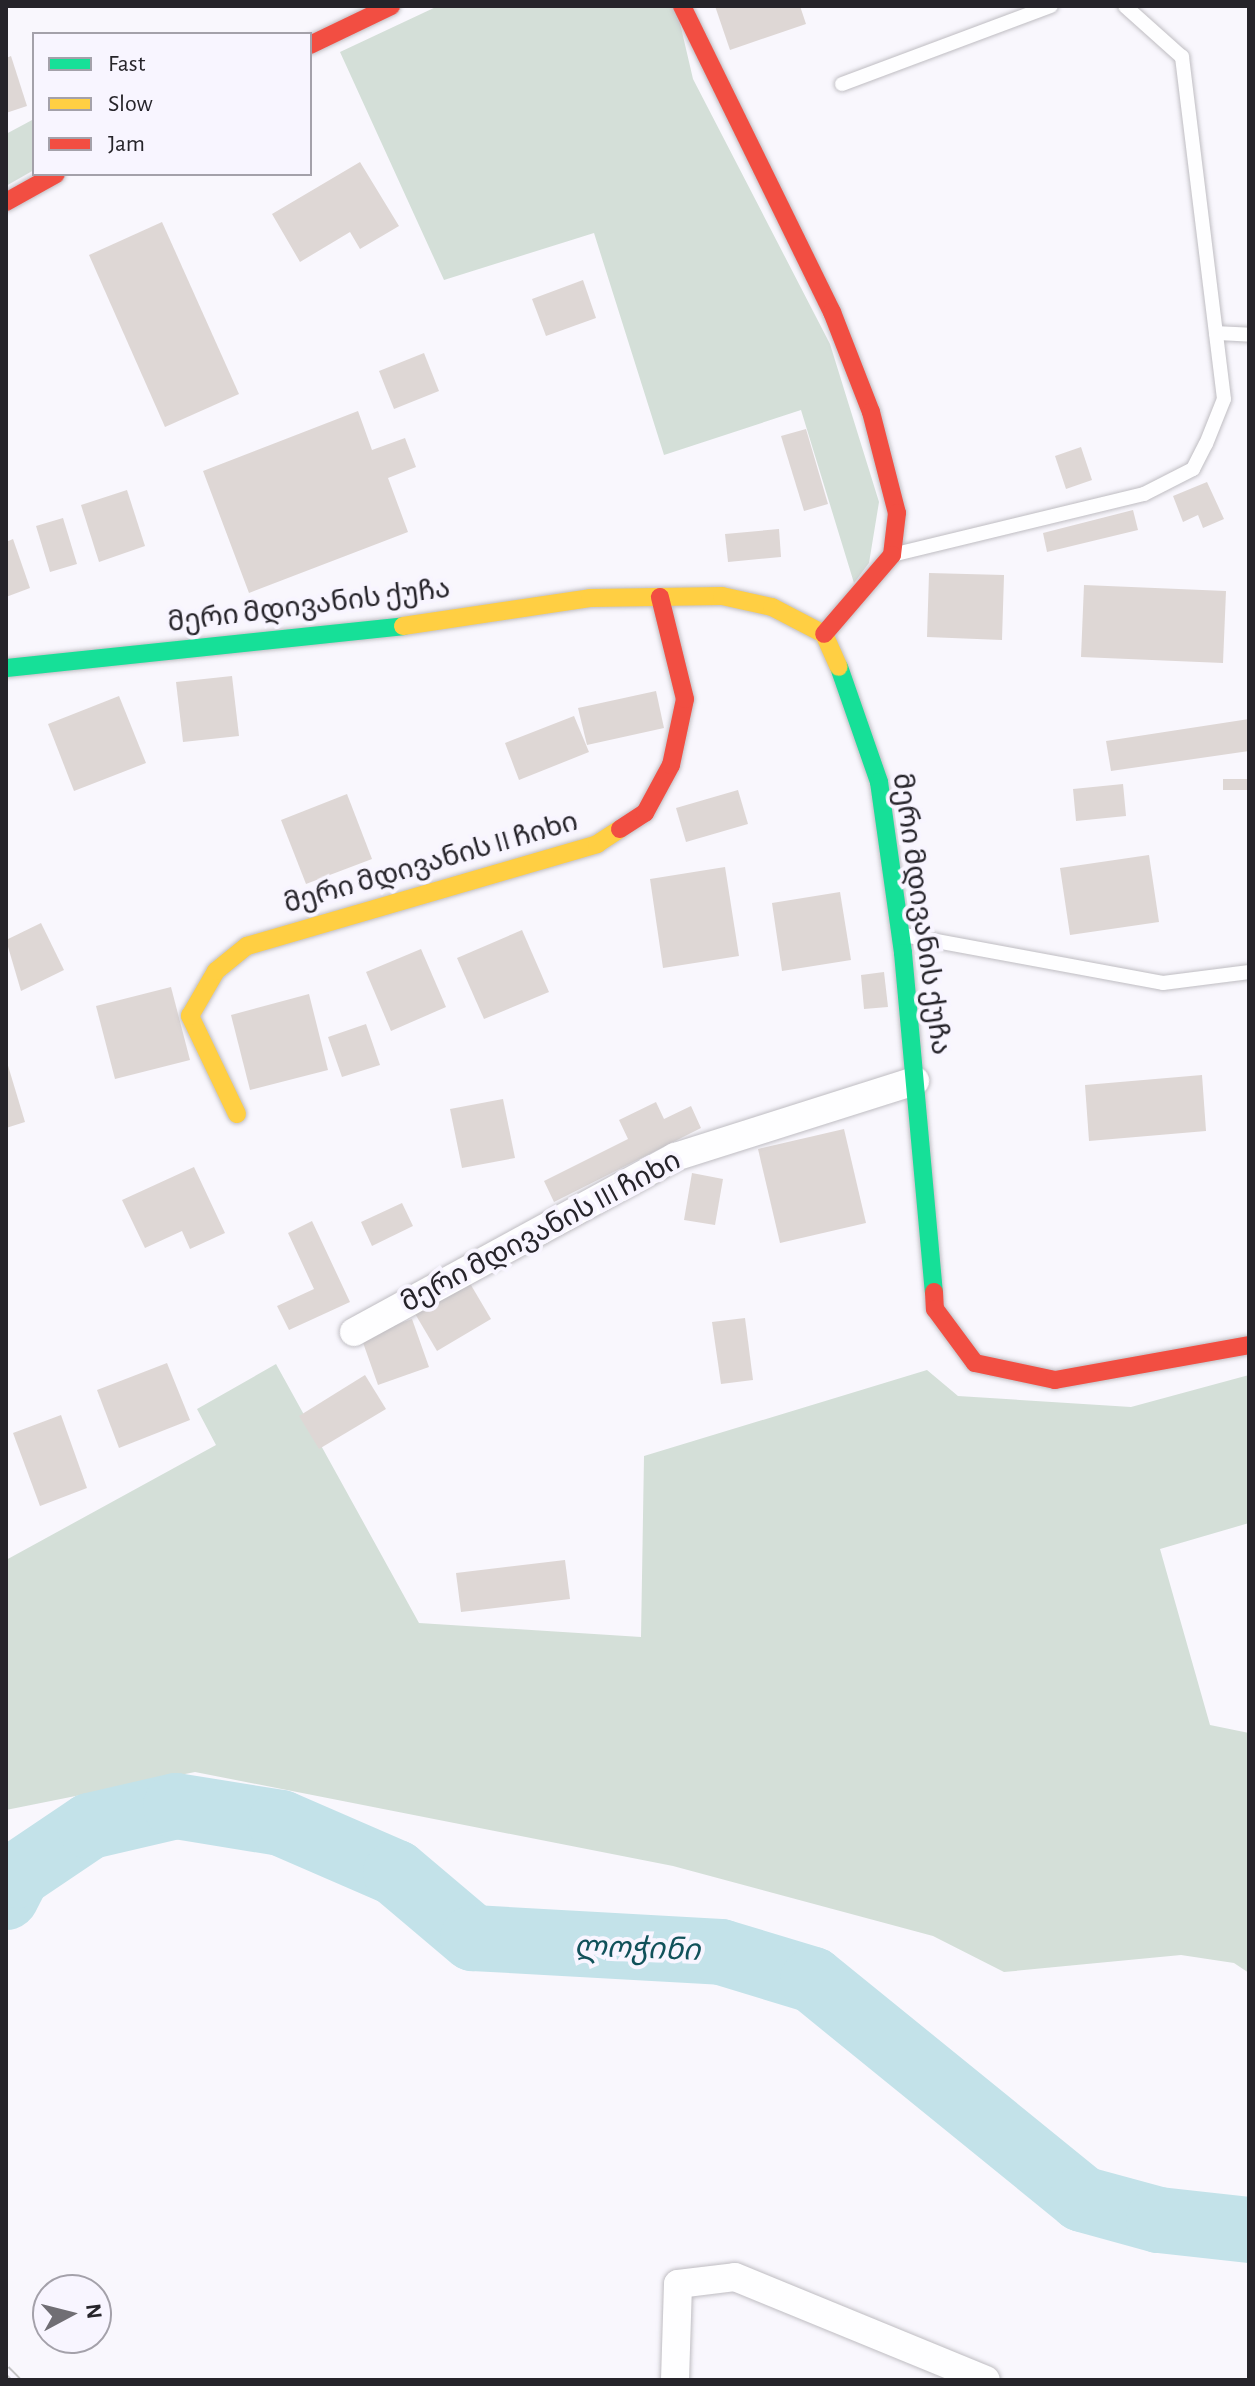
<!DOCTYPE html>
<meta charset="utf-8">
<style>
body{margin:0}
#map{position:relative;width:1255px;height:2386px;overflow:hidden;background:#f9f7fd;font-family:"Alegreya Sans","Noto Sans Georgian",sans-serif}
div>[style]{position:absolute}
[style*='--x']{left:calc(var(--x)*1px);top:calc(var(--y)*1px);width:calc(var(--w)*1px);rotate:calc(var(--a)*1deg)}
.green>*{inset:0;background:#d4dfd8}
.river>*{height:66px;margin:-33px;padding:0 33px;transform-origin:33px;border-radius:33px;background:#c3e2e9}
.building>*{inset:0;background:#ded7d5}
.roads{filter:drop-shadow(0 0 2px #bfbdc2) drop-shadow(0 0 2px #bfbdc2)}
.lane>*{height:14px;margin:-7px;padding:0 7px;transform-origin:7px;border-radius:7px;background:#fefeff}
.street>*{height:28px;margin:-14px;padding:0 14px;transform-origin:14px;border-radius:14px;background:#fefeff}
.fast>*{height:18px;margin:-9px;padding:0 9px;transform-origin:9px;border-radius:9px;background:#16e098}
.slow>*{height:18px;margin:-9px;padding:0 9px;transform-origin:9px;border-radius:9px;background:#ffcf43}
.jam>*{height:18px;margin:-9px;padding:0 9px;transform-origin:9px;border-radius:9px;background:#f24e42}
.rail>*{height:9px;margin-top:-4.5px;transform-origin:0;background:repeating-linear-gradient(90deg,#f8f5ff 0 18px,#c3c2c4 0 36px);box-sizing:border-box;border-block:2px solid #c3c2c4}
span{translate:-50% -50%;white-space:nowrap;text-align:center;line-height:1.15;-webkit-text-stroke:8px #f8f5ff;paint-order:stroke}
.street-label{font-size:28px;color:#26242a}
.water-label{font-size:30px;color:#11515a;font-style:italic}
.frame{position:absolute;inset:0;border:8px solid #26242a;pointer-events:none}
.legend{position:absolute;left:32px;top:32px;width:280px;height:144px;box-sizing:border-box;background:#f8f5ff;border:2px solid #a4a1aa;margin:0;padding:10px 14px;list-style:none;font-size:24px;color:#26242a}
.legend li{display:flex;align-items:center;gap:16px;height:40px}
.legend b{width:40px;border:2px solid #a4a1aa}
.north{position:absolute;left:32px;top:2274px;width:80px;height:80px;box-sizing:border-box;background:#f8f5ff;border:2px solid #a4a1aa;border-radius:50%;rotate:83deg;font-size:22px;font-weight:700;line-height:32px;text-align:center;color:#26242a}
.north::after{content:'';display:block;margin:auto;width:28px;height:36px;background:#706e74;clip-path:polygon(50% 0,100% 100%,50% 72%,0 100%)}
</style>
<div id="map">
<div class="green">
<i style="clip-path:polygon(438px 6px,676px 6px,693px 79px,830px 344px,879px 502px,869px 563px,854px 583px,801px 410px,664px 455px,594px 233px,444px 280px,340px 52px)"></i>
<i style="clip-path:polygon(34px 119px,34px 170px,6px 186px,6px 134px)"></i>
<i style="clip-path:polygon(276px 1364px,419px 1623px,641px 1637px,644px 1456px,927px 1370px,958px 1396px,1131px 1407px,1249px 1375px,1249px 1523px,1160px 1549px,1210px 1725px,1249px 1733px,1249px 1973px,1234px 1963px,1181px 1955px,1004px 1972px,933px 1936px,673px 1866px,195px 1772px,6px 1810px,6px 1560px,216px 1445px,197px 1409px)"></i>
</div>
<div class="river">
<i style="--x:6;--y:1897;--w:25;--a:-63"></i>
<i style="--x:17;--y:1875;--w:88;--a:-33.9"></i>
<i style="--x:90;--y:1826;--w:88;--a:-13.1"></i>
<i style="--x:176;--y:1806;--w:106;--a:9.2"></i>
<i style="--x:281;--y:1823;--w:125;--a:23.5"></i>
<i style="--x:396;--y:1873;--w:101;--a:40.2"></i>
<i style="--x:473;--y:1938;--w:248;--a:3.2"></i>
<i style="--x:721;--y:1952;--w:96;--a:16.9"></i>
<i style="--x:813;--y:1980;--w:347;--a:39.1"></i>
<i style="--x:1082;--y:2199;--w:80;--a:15.3"></i>
<i style="--x:1159;--y:2220;--w:91;--a:6.3"></i>
</div>
<div class="building">
<i style="clip-path:polygon(715px 6px,800px 6px,806px 24px,730px 50px)"></i>
<i style="clip-path:polygon(11px 56px,27px 106px,6px 113px,6px 58px)"></i>
<i style="clip-path:polygon(360px 162px,399px 226px,360px 249px,350px 232px,300px 262px,272px 214px)"></i>
<i style="clip-path:polygon(162px 222px,239px 394px,165px 427px,89px 255px)"></i>
<i style="clip-path:polygon(583px 280px,596px 318px,546px 336px,532px 299px)"></i>
<i style="clip-path:polygon(424px 353px,439px 391px,394px 409px,379px 371px)"></i>
<i style="clip-path:polygon(358px 411px,372px 450px,405px 438px,416px 467px,388px 478px,408px 532px,249px 593px,203px 471px)"></i>
<i style="clip-path:polygon(806px 429px,828px 504px,804px 511px,781px 436px)"></i>
<i style="clip-path:polygon(1081px 447px,1092px 480px,1066px 489px,1055px 456px)"></i>
<i style="clip-path:polygon(1207px 482px,1224px 519px,1203px 528px,1198px 515px,1183px 522px,1173px 496px)"></i>
<i style="clip-path:polygon(127px 490px,145px 546px,99px 562px,81px 505px)"></i>
<i style="clip-path:polygon(1133px 510px,1138px 530px,1047px 552px,1043px 533px)"></i>
<i style="clip-path:polygon(63px 518px,77px 564px,50px 572px,36px 526px)"></i>
<i style="clip-path:polygon(779px 529px,781px 557px,728px 562px,725px 534px)"></i>
<i style="clip-path:polygon(13px 539px,30px 588px,6px 597px,6px 542px)"></i>
<i style="clip-path:polygon(929px 573px,1004px 575px,1002px 640px,927px 637px)"></i>
<i style="clip-path:polygon(1084px 585px,1226px 591px,1223px 663px,1081px 657px)"></i>
<i style="clip-path:polygon(232px 676px,239px 736px,183px 742px,176px 682px)"></i>
<i style="clip-path:polygon(656px 691px,664px 728px,587px 745px,578px 708px)"></i>
<i style="clip-path:polygon(119px 696px,146px 763px,74px 791px,48px 724px)"></i>
<i style="clip-path:polygon(574px 716px,589px 752px,519px 780px,505px 743px)"></i>
<i style="clip-path:polygon(1249px 719px,1249px 751px,1111px 771px,1106px 741px)"></i>
<i style="clip-path:polygon(1223px 779px,1249px 779px,1249px 790px,1223px 790px)"></i>
<i style="clip-path:polygon(1123px 784px,1126px 816px,1076px 821px,1073px 789px)"></i>
<i style="clip-path:polygon(738px 790px,748px 824px,686px 842px,676px 808px)"></i>
<i style="clip-path:polygon(347px 794px,372px 859px,306px 884px,281px 820px)"></i>
<i style="clip-path:polygon(1149px 855px,1159px 922px,1070px 935px,1060px 868px)"></i>
<i style="clip-path:polygon(725px 867px,739px 956px,663px 968px,650px 879px)"></i>
<i style="clip-path:polygon(840px 892px,851px 960px,782px 971px,772px 903px)"></i>
<i style="clip-path:polygon(41px 923px,64px 970px,21px 991px,6px 940px)"></i>
<i style="clip-path:polygon(522px 930px,549px 992px,484px 1019px,457px 958px)"></i>
<i style="clip-path:polygon(421px 949px,446px 1007px,391px 1031px,366px 972px)"></i>
<i style="clip-path:polygon(884px 972px,888px 1007px,864px 1009px,861px 975px)"></i>
<i style="clip-path:polygon(171px 987px,190px 1060px,115px 1079px,96px 1006px)"></i>
<i style="clip-path:polygon(309px 994px,328px 1070px,250px 1090px,231px 1015px)"></i>
<i style="clip-path:polygon(366px 1024px,380px 1065px,342px 1077px,328px 1037px)"></i>
<i style="clip-path:polygon(6px 1059px,25px 1122px,6px 1128px)"></i>
<i style="clip-path:polygon(1202px 1075px,1206px 1131px,1089px 1141px,1085px 1085px)"></i>
<i style="clip-path:polygon(503px 1099px,515px 1158px,462px 1168px,450px 1109px)"></i>
<i style="clip-path:polygon(656px 1102px,664px 1119px,691px 1106px,701px 1128px,554px 1202px,544px 1181px,628px 1139px,619px 1120px)"></i>
<i style="clip-path:polygon(844px 1129px,866px 1223px,780px 1243px,758px 1149px)"></i>
<i style="clip-path:polygon(194px 1167px,225px 1233px,190px 1249px,182px 1231px,145px 1248px,122px 1200px)"></i>
<i style="clip-path:polygon(692px 1173px,723px 1179px,715px 1225px,684px 1220px)"></i>
<i style="clip-path:polygon(402px 1203px,413px 1226px,372px 1246px,361px 1222px)"></i>
<i style="clip-path:polygon(312px 1221px,350px 1302px,289px 1330px,277px 1306px,314px 1289px,288px 1233px)"></i>
<i style="clip-path:polygon(468px 1280px,491px 1319px,437px 1351px,414px 1312px)"></i>
<i style="clip-path:polygon(745px 1318px,753px 1380px,721px 1384px,712px 1322px)"></i>
<i style="clip-path:polygon(412px 1319px,429px 1367px,378px 1385px,361px 1337px)"></i>
<i style="clip-path:polygon(167px 1363px,190px 1420px,119px 1448px,97px 1390px)"></i>
<i style="clip-path:polygon(365px 1375px,386px 1409px,319px 1449px,299px 1416px)"></i>
<i style="clip-path:polygon(61px 1415px,87px 1488px,40px 1506px,13px 1433px)"></i>
<i style="clip-path:polygon(565px 1560px,570px 1599px,461px 1612px,456px 1573px)"></i>
</div>
<div class="roads">
<div class="lane">
<i style="--x:842;--y:84;--w:223;--a:-20.5"></i>
<i style="--x:1216;--y:333;--w:33;--a:3"></i>
<i style="--x:896;--y:554;--w:255;--a:-13.6"></i>
<i style="--x:1144;--y:494;--w:55;--a:-27"></i>
<i style="--x:1193;--y:469;--w:28;--a:-63"></i>
<i style="--x:1206;--y:444;--w:48;--a:-68.2"></i>
<i style="--x:1224;--y:399;--w:345;--a:-97"></i>
<i style="--x:1182;--y:57;--w:76;--a:-138.2"></i>
<i style="--x:904;--y:935;--w:263;--a:10.5"></i>
<i style="--x:1163;--y:983;--w:87;--a:-7.3"></i>
</div>
<div class="street">
<i style="--x:354;--y:1332;--w:366;--a:-28.6"></i>
<i style="--x:675;--y:1157;--w:252;--a:-17.6"></i>
<i style="--x:675;--y:2380;--w:96;--a:-88.2"></i>
<i style="--x:678;--y:2284;--w:57;--a:-7"></i>
<i style="--x:735;--y:2277;--w:271;--a:22.3"></i>
</div>
<div class="fast">
<i style="--x:839;--y:667;--w:122;--a:70.8"></i>
<i style="--x:879;--y:782;--w:173;--a:82"></i>
<i style="--x:903;--y:953;--w:340;--a:84.8"></i>
<i style="--x:6;--y:668;--w:399;--a:-6"></i>
</div>
<div class="slow">
<i style="--x:403;--y:626;--w:189;--a:-8.5"></i>
<i style="--x:590;--y:598;--w:132;--a:-0.9"></i>
<i style="--x:722;--y:596;--w:51;--a:12.4"></i>
<i style="--x:772;--y:607;--w:59;--a:27.4"></i>
<i style="--x:824;--y:634;--w:36;--a:66"></i>
<i style="--x:237;--y:1114;--w:109;--a:-115.6"></i>
<i style="--x:190;--y:1016;--w:52;--a:-60"></i>
<i style="--x:216;--y:971;--w:40;--a:-39"></i>
<i style="--x:247;--y:946;--w:365;--a:-16.2"></i>
<i style="--x:597;--y:844;--w:27;--a:-33"></i>
</div>
<div class="jam">
<i style="--x:682;--y:6;--w:341;--a:63.9"></i>
<i style="--x:832;--y:312;--w:107;--a:68.7"></i>
<i style="--x:871;--y:412;--w:104;--a:75.6"></i>
<i style="--x:897;--y:513;--w:42;--a:96.8"></i>
<i style="--x:892;--y:555;--w:104;--a:130.7"></i>
<i style="--x:310;--y:45;--w:90;--a:-25.7"></i>
<i style="--x:6;--y:202;--w:57;--a:-29.2"></i>
<i style="--x:620;--y:829;--w:30;--a:-33"></i>
<i style="--x:645;--y:813;--w:55;--a:-61.6"></i>
<i style="--x:671;--y:765;--w:67;--a:-78"></i>
<i style="--x:685;--y:699;--w:105;--a:-103.8"></i>
<i style="--x:934;--y:1292;--w:17;--a:87"></i>
<i style="--x:935;--y:1309;--w:67;--a:53.5"></i>
<i style="--x:975;--y:1363;--w:82;--a:12"></i>
<i style="--x:1055;--y:1380;--w:197;--a:-10.2"></i>
</div>
</div>
<div class="rail">
<i style="--x:6;--y:2369;--w:16;--a:45"></i>
</div>
<div class="street-label">
<span style="left:309px;top:606px;rotate:-7deg">მერი მდივანის ქუჩა</span>
<span style="left:431px;top:863px;rotate:-16deg">მერი მდივანის II ჩიხი</span>
<span style="left:921px;top:914px;rotate:82deg">მერი მდივანის ქუჩა</span>
<span style="left:541px;top:1232px;rotate:-28deg">მერი მდივანის III ჩიხი</span>
</div>
<div class="water-label">
<span style="left:637px;top:1949px;rotate:2deg">ლოჭინი</span>
</div>
<div class="frame"></div>
<ul class="legend">
<li><b style="height:10px;background:#16e098"></b>Fast</li>
<li><b style="height:10px;background:#ffcf43"></b>Slow</li>
<li><b style="height:10px;background:#f24e42"></b>Jam</li>
</ul>
<div class="north">N</div>
</div>
